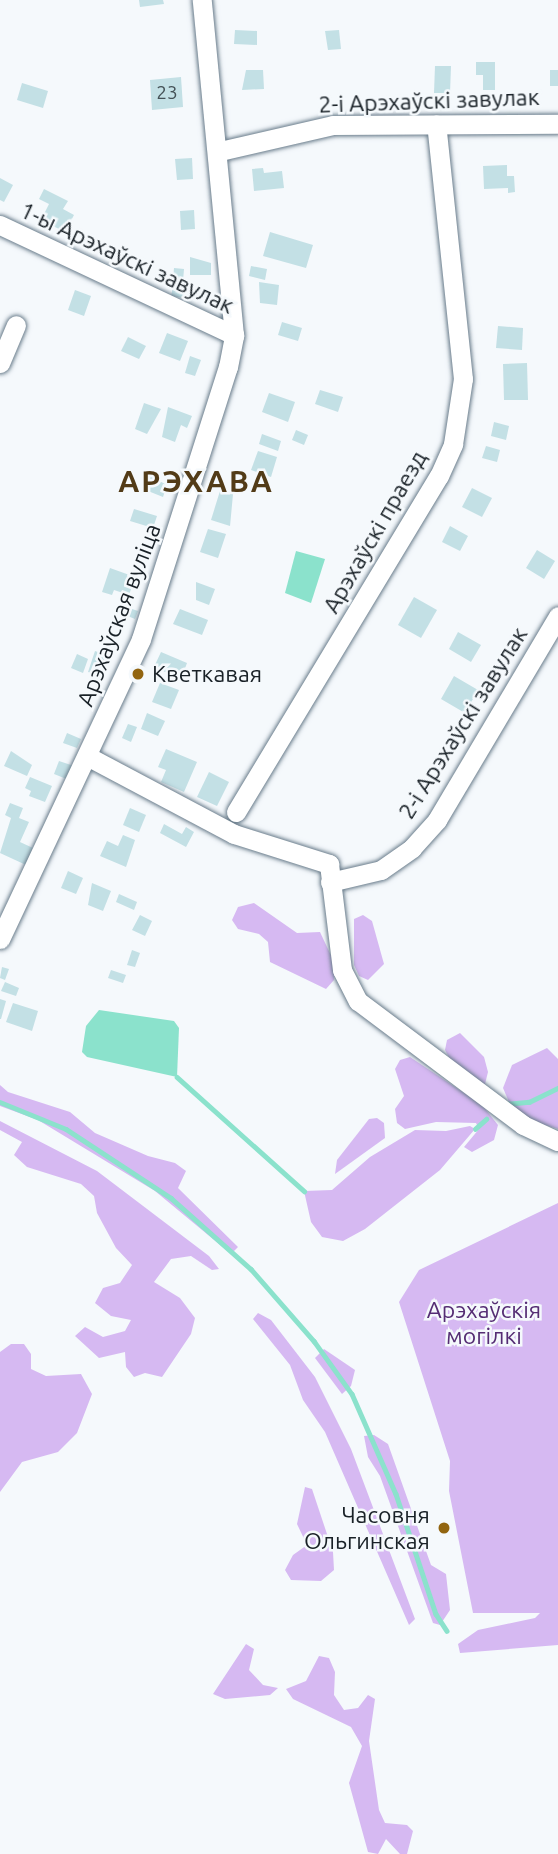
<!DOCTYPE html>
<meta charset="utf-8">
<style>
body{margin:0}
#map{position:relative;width:558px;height:1854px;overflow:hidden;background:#f5f9fc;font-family:Ubuntu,sans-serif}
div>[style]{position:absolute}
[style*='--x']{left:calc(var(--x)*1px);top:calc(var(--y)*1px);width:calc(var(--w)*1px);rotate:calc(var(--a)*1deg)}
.green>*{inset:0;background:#d6b9f2}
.water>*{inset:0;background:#8be2cc}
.stream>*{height:4.5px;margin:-2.25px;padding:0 2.25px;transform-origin:2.25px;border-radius:2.25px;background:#8be2cc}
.building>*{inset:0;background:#c3e0e5}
.roads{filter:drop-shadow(0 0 2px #697c8b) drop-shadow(0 0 2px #697c8b)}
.minor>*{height:19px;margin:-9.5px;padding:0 9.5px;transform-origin:9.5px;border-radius:9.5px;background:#fff}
.dots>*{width:19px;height:19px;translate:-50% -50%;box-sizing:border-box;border:4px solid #f5f9fc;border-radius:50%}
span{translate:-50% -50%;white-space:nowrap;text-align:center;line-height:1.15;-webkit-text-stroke:5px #f5f9fc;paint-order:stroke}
.number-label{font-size:19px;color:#445156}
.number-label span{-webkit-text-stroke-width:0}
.street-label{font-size:23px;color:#192127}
.poi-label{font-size:23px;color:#192127}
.left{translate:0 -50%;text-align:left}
.right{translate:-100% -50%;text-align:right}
.park-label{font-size:23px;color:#552d74}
.district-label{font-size:30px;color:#523b17;font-weight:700;letter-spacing:2px}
</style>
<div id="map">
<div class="green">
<i style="clip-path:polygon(254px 903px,297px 933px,320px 932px,335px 964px,334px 980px,326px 989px,270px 962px,268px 942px,259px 934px,238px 929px,232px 920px,238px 907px)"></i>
<i style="clip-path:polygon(363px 915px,372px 921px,384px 964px,368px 980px,359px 976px,354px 965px,354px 919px)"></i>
<i style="clip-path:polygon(460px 1033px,484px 1057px,488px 1072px,485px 1084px,478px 1088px,457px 1072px,445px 1050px,447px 1040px)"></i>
<i style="clip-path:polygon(547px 1048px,558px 1059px,558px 1129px,515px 1116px,503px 1088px,512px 1065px)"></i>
<i style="clip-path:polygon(410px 1057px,482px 1105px,498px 1125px,494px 1140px,472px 1152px,464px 1147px,479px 1129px,476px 1123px,436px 1122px,405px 1129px,397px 1123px,395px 1109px,404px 1096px,395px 1069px,400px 1060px)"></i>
<i style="clip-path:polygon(0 1085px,8px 1092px,70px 1112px,95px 1133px,148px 1156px,175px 1163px,186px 1171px,178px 1188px,238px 1247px,231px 1254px,155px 1191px,38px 1120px,0 1106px)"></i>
<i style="clip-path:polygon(377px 1118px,384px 1123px,385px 1138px,335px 1174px,337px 1160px,369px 1119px)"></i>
<i style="clip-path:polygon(0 1121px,97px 1171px,209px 1256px,219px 1269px,212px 1270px,191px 1256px,171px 1259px,154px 1282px,180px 1298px,195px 1318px,191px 1334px,162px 1377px,145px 1373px,134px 1377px,126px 1367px,125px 1352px,99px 1358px,75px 1336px,85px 1327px,103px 1337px,125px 1331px,131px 1320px,111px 1316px,95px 1303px,103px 1288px,120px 1283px,132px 1265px,116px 1248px,97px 1213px,94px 1196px,81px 1184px,27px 1167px,14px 1155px,22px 1142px,0 1130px)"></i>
<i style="clip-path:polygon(470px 1126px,475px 1129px,440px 1170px,365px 1229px,343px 1241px,322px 1237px,311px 1222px,304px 1191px,332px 1190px,370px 1157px,415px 1130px,446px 1131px)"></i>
<i style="clip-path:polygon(558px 1203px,558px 1645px,460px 1653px,458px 1644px,478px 1630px,535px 1618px,540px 1613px,473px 1613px,449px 1491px,450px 1461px,399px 1302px,419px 1270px)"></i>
<i style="clip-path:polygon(258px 1313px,271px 1320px,315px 1377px,351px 1449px,415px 1619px,409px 1625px,325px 1432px,303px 1400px,290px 1365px,253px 1319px)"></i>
<i style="clip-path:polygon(11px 1344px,24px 1344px,31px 1354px,31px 1369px,46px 1376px,81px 1374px,92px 1394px,77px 1433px,58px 1452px,22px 1462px,0 1492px,0 1352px)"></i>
<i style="clip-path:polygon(324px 1349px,355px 1370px,351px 1386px,342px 1394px,315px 1358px)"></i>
<i style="clip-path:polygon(374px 1435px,388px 1444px,431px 1565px,446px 1574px,450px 1610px,440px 1625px,433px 1623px,380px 1476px,368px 1457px,364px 1436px)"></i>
<i style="clip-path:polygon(305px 1487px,312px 1489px,333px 1552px,334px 1570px,321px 1581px,291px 1580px,285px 1570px,293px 1555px,307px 1545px,297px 1524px)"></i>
<i style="clip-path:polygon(246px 1644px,254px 1649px,249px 1670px,263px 1685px,278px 1688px,270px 1695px,225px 1699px,213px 1694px)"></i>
<i style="clip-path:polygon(319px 1656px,329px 1658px,335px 1672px,334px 1695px,344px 1710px,358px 1708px,368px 1695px,375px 1699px,369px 1741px,379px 1810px,385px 1823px,407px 1825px,413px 1831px,407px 1854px,400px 1854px,386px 1839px,378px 1854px,368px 1852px,349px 1783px,362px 1746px,351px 1727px,293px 1699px,286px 1689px,306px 1681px)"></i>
</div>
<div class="water">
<i style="clip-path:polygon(296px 551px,325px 559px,311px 603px,285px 593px)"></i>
<i style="clip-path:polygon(99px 1010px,174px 1021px,179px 1028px,177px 1077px,87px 1057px,82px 1052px,86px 1026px)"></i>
</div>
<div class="stream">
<i style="--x:177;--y:1077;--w:171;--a:41.9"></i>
<i style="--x:0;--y:1102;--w:71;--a:22.2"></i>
<i style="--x:66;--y:1129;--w:126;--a:33.3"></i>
<i style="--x:171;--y:1198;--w:107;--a:41.6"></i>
<i style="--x:251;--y:1269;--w:96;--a:48.8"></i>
<i style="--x:314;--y:1341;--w:65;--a:54.4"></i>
<i style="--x:352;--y:1394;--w:109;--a:66.3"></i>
<i style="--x:396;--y:1494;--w:126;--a:71.6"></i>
<i style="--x:436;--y:1614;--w:20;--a:57"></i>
<i style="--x:504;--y:1104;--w:25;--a:-5"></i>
<i style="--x:529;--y:1102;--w:32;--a:-26"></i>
<i style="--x:475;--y:1129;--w:15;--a:-42"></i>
</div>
<div class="building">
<i style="clip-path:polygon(139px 0,163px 0,164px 4px,140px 7px)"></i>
<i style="clip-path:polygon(235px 30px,257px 31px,257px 45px,234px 44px)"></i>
<i style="clip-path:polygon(339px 30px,341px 49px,328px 50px,325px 31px)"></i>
<i style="clip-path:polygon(476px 62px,495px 62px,495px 90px,483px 90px,483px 75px,476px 75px)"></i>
<i style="clip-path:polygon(435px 66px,451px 66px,450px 93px,434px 93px)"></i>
<i style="clip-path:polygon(246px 70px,263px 70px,264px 89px,242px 90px)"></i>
<i style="clip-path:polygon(550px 70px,558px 70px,558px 86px,550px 86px)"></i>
<i style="clip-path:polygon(181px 77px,183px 107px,152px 110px,150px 80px)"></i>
<i style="clip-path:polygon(22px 83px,48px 91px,43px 108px,17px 100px)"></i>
<i style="clip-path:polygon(192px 158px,193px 179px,177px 180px,175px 159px)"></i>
<i style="clip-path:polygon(507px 165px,507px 176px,514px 176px,515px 192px,508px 193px,508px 188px,484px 189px,483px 166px)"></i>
<i style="clip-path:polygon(263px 168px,264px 173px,282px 171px,284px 188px,254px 191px,252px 169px)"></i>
<i style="clip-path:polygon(0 178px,13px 185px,4px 202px,0 200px)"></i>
<i style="clip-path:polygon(44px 189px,68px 201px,63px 209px,74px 215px,65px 232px,41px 220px,49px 204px,39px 199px)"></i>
<i style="clip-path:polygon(194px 210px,195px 229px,181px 230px,180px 211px)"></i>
<i style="clip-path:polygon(270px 232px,313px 245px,306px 268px,263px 256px)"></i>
<i style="clip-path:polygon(190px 257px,211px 263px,211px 275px,190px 275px)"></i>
<i style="clip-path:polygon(251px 266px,267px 269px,265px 280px,249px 276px)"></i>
<i style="clip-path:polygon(174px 268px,184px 269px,183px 281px,173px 280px)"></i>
<i style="clip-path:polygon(174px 282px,187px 284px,184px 298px,171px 296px)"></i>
<i style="clip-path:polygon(259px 282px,279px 285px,277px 305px,260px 303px)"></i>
<i style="clip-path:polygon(75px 290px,91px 296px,84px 316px,68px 310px)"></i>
<i style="clip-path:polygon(282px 322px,302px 328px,298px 341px,278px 335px)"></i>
<i style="clip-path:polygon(498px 326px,523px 328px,522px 350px,496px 348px)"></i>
<i style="clip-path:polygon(167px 333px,188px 341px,180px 361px,159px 353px)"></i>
<i style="clip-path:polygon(128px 337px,146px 346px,139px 359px,121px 351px)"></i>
<i style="clip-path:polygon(190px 356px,201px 360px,195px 376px,185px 373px)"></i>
<i style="clip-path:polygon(527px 363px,528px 400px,504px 400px,503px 364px)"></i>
<i style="clip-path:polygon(320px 390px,343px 397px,338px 412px,315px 404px)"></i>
<i style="clip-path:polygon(269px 393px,295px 402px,288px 422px,262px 412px)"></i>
<i style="clip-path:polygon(144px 403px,161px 409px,147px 434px,135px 429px)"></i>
<i style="clip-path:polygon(168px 407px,192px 416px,187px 428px,181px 425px,175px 442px,162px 437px)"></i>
<i style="clip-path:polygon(494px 422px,509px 426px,506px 440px,491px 436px)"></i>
<i style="clip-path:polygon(296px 430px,308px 435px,304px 445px,292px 440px)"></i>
<i style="clip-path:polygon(262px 434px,281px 441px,278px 451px,259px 444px)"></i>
<i style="clip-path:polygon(486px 446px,500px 450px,497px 462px,482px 458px)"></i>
<i style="clip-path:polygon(258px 451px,277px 457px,271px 477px,251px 470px)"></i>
<i style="clip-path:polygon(146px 474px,167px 485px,163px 497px,143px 489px)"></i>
<i style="clip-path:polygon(472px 488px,492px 498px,482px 517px,462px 507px)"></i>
<i style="clip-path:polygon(220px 491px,233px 494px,230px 526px,211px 520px)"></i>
<i style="clip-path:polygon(134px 509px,157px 516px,153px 528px,130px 521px)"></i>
<i style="clip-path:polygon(450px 526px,468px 536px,460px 551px,442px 542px)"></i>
<i style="clip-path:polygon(208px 529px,226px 534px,218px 558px,200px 552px)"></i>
<i style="clip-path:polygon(537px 550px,555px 561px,544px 579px,526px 568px)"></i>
<i style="clip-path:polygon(110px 568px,135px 577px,129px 595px,114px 590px,112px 595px,102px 592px)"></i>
<i style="clip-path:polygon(196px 582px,215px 589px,209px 605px,196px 600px)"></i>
<i style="clip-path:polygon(414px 597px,437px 610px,421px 638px,398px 625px)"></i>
<i style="clip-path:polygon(123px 606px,138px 611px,135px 619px,120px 613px)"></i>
<i style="clip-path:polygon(180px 609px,208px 620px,202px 635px,173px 624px)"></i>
<i style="clip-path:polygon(458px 632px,481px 645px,471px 662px,449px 649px)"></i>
<i style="clip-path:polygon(95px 651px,109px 656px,101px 676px,88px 672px)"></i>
<i style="clip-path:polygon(161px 652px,187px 663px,181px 679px,154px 667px)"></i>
<i style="clip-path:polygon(77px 654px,88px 659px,83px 673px,71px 668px)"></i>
<i style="clip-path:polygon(454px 676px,478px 690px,465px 713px,441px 699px)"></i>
<i style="clip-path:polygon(160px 683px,179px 690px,171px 709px,152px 702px)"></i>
<i style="clip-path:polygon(147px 713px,165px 721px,158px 736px,141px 729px)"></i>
<i style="clip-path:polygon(128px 724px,137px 727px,131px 742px,122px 738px)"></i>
<i style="clip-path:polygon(67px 733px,81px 739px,77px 748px,63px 743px)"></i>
<i style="clip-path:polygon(166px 749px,197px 762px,184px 792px,161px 782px,166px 770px,158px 767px)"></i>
<i style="clip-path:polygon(11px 751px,32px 765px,27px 776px,4px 766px)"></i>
<i style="clip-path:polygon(59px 761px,74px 766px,69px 780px,54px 774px)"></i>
<i style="clip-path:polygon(209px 772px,229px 782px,217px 806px,197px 797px)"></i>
<i style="clip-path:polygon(30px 777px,52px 786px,45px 802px,29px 796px,31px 791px,25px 788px)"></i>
<i style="clip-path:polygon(10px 803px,23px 808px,19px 818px,29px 822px,20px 842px,33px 848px,26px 865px,0 853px,11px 818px,5px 815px)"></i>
<i style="clip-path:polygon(130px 808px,146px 815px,139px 832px,123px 825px)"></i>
<i style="clip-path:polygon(164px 824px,182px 834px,186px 827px,194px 832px,186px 847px,160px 833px)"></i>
<i style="clip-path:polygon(123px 835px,135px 840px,126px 867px,100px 856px,107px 841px,118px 846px)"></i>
<i style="clip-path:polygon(68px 871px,83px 878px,76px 894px,61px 888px)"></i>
<i style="clip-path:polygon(92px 883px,111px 891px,103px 911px,88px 905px)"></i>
<i style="clip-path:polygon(119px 894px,137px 902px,134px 910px,116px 902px)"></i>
<i style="clip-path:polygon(140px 915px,152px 921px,145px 936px,132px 930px)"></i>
<i style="clip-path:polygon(132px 950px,140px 953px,135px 967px,127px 965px)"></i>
<i style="clip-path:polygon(2px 967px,9px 969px,5px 980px,0 978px)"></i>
<i style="clip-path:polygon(111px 970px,126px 975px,123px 983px,108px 978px)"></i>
<i style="clip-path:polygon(5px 982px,19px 988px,16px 996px,1px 991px)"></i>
<i style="clip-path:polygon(0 999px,6px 1001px,1px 1019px,0 1019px)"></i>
<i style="clip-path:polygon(13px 1003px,38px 1011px,32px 1031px,6px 1022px)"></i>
<i style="clip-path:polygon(446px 1521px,449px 1533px,441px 1534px,439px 1523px)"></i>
</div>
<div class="roads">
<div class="minor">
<i style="--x:220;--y:151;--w:116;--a:-13"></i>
<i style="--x:333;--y:125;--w:225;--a:-0.3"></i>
<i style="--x:0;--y:225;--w:259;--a:25.2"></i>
<i style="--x:0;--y:363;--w:41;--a:-67.2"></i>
<i style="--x:89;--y:757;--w:164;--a:28"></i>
<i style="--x:234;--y:834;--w:100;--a:17.5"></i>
<i style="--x:329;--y:864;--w:107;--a:83"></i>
<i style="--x:342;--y:970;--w:35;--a:63"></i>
<i style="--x:358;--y:1001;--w:206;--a:36.9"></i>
<i style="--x:523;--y:1125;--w:38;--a:25"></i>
<i style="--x:236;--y:812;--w:393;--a:-58.9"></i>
<i style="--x:439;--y:476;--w:35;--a:-66"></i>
<i style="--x:453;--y:444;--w:66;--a:-81.3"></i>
<i style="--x:463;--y:379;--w:256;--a:-96"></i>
<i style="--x:330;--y:882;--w:52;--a:-13.2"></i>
<i style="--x:381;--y:870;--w:38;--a:-35"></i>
<i style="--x:412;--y:848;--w:38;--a:-48"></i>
<i style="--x:437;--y:820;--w:237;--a:-59.3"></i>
<i style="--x:0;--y:939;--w:331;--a:-64.8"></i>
<i style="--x:141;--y:639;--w:286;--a:-72.3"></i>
<i style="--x:228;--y:367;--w:33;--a:-79"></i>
<i style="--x:234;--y:335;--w:337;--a:-95.5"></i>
</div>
</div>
<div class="dots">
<i style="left:138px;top:674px;background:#926510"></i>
<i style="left:444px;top:1528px;background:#926510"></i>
</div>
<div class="number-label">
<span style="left:167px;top:93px">23</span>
</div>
<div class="street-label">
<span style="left:429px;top:101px;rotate:-2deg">2-і Арэхаўскі завулак</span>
<span style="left:127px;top:258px;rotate:25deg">1-ы Арэхаўскі завулак</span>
<span style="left:375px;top:532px;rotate:-60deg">Арэхаўскі праезд</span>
<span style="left:119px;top:615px;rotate:-69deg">Арэхаўская вуліца</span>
<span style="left:463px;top:723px;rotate:-58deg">2-і Арэхаўскі завулак</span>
</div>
<div class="poi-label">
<span class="left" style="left:152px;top:674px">Кветкавая</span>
<span class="right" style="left:430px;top:1528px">Часовня<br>Ольгинская</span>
</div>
<div class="park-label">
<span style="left:484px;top:1323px">Арэхаўскія<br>могілкі</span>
</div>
<div class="district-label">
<span style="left:196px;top:481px">АРЭХАВА</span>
</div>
</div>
